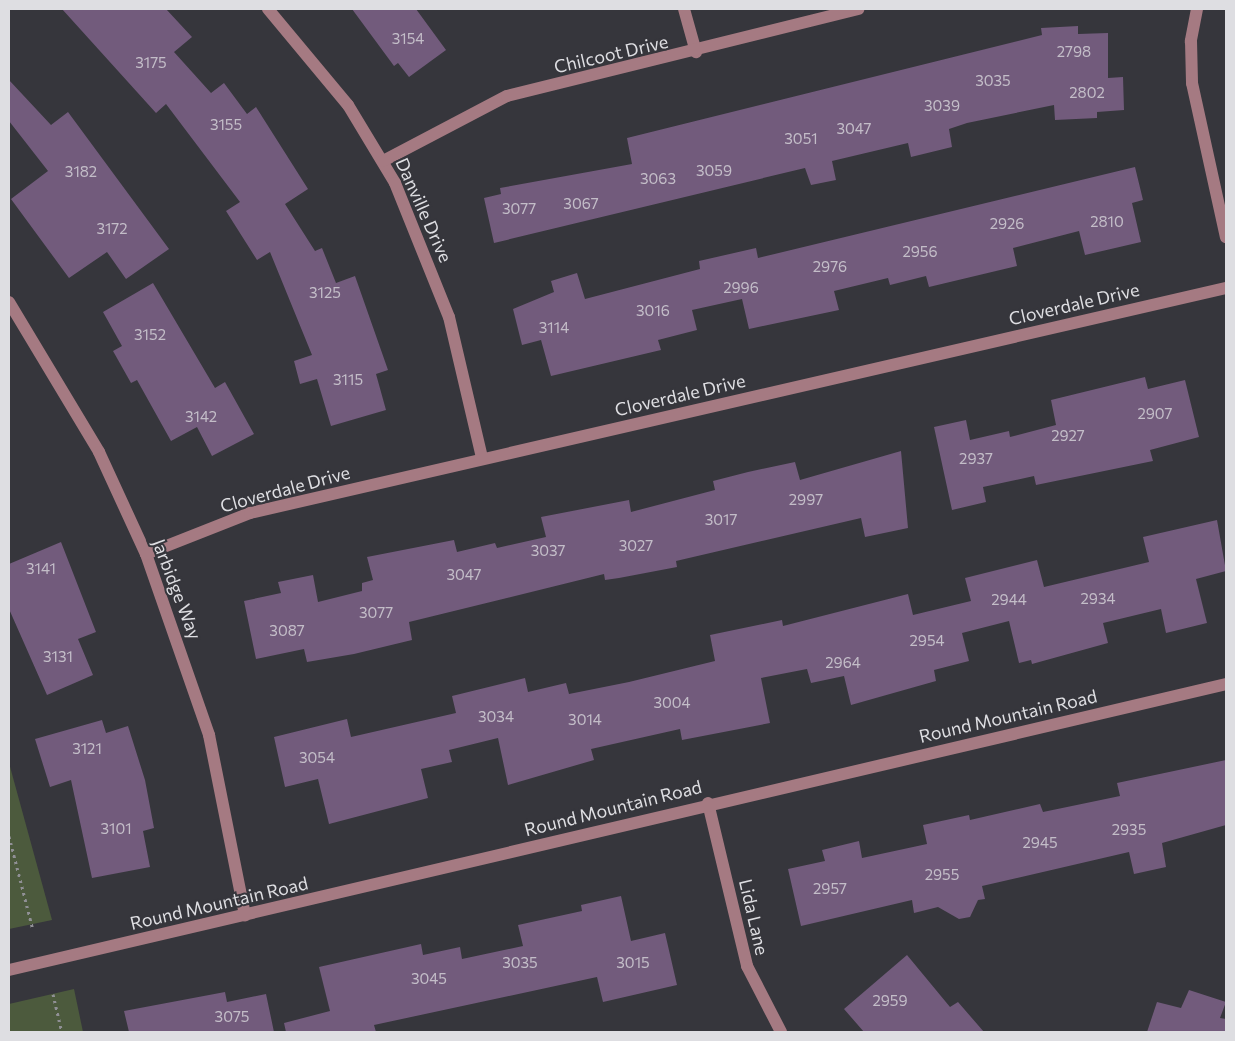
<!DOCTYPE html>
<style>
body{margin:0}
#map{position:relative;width:1235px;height:1041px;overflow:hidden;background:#36363c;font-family:Commissioner,sans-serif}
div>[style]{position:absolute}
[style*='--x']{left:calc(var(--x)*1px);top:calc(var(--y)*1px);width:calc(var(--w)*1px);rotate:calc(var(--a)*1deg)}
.green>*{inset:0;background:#4c5a3d}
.building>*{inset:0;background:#725b7c}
.path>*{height:3px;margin-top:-1.5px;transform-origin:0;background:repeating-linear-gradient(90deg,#909095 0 2.5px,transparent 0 6.5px)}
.minor>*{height:12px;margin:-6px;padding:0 6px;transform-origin:6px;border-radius:6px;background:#a57a82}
span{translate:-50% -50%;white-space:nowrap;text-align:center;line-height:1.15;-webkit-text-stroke:4px #36363c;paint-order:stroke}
.number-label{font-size:15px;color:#c3bdc8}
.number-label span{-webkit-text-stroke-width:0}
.street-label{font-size:18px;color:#dedee2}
.frame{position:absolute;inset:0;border:10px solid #dedee2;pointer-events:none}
</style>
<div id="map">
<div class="green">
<i style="clip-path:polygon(9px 763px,52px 920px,9px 929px)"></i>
<i style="clip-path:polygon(74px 989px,83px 1032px,9px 1032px,9px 1004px)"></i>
</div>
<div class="building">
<i style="clip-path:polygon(62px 9px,166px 9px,192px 37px,174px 52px,211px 93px,224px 83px,247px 114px,256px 107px,308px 189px,285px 204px,315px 251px,322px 248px,336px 283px,355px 276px,388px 370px,376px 374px,386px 410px,331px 426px,317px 379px,300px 384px,294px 361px,312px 355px,270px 252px,257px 260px,226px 211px,240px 202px,166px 104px,156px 113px)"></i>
<i style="clip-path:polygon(352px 9px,416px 9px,446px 50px,409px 77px,398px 63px,394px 66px)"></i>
<i style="clip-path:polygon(1078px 26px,1078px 34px,1108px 33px,1108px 78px,1123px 77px,1124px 110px,1097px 112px,1097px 118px,1055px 120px,1054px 105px,967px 123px,949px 129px,952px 147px,911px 157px,908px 143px,832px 161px,836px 180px,811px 185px,805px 168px,494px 243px,484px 198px,501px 194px,500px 188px,632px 164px,627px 138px,1042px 35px,1041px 28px)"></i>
<i style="clip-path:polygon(9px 80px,51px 125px,68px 112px,169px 249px,126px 279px,107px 252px,69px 278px,11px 199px,48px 171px,9px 121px)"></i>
<i style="clip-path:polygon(1135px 167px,1143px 200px,1132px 203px,1141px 242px,1085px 255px,1079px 231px,1013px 248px,1017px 266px,929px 287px,926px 276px,890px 285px,888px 278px,834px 291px,839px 310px,749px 329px,742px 299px,692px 310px,697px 330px,658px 340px,661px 350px,551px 376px,541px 340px,522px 345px,513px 309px,554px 292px,551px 281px,577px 273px,585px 299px,700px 269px,699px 261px,756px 248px,758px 258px)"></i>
<i style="clip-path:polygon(153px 283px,215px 388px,225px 382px,254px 434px,212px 456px,197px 427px,171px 441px,137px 380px,131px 383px,113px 351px,122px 346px,103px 312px)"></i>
<i style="clip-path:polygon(1145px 377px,1148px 389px,1185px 380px,1199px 437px,1150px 450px,1153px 461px,1036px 485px,1034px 476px,983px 487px,986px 502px,952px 510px,934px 427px,966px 420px,970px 440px,1009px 431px,1010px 437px,1056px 425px,1051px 400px)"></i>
<i style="clip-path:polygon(901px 451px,908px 528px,865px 537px,861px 518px,676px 561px,677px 567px,619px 578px,605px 580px,604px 574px,409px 622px,412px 640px,354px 654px,307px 662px,304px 649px,256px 659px,244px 601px,281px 593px,278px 582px,313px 575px,318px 602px,362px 591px,362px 583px,373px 580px,367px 557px,454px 540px,457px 552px,495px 543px,497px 548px,546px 537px,541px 517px,629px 500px,631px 512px,715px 490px,713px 481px,748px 472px,795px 462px,800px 480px)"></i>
<i style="clip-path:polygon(1217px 520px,1226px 571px,1196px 579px,1207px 623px,1166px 633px,1161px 609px,1103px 623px,1108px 643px,1032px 664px,1031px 660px,1019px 663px,1009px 621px,962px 633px,969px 661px,934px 670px,936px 681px,851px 705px,844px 676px,811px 683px,807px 669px,761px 678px,770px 723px,682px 740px,680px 729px,591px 749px,594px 760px,508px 785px,498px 738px,449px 750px,452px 762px,421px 769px,428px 798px,329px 824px,318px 779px,285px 787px,274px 737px,347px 719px,351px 737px,456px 713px,452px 696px,525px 678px,528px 692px,566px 683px,569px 694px,629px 682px,715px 661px,710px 635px,782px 620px,783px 626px,908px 594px,913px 615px,971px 601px,965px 578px,1037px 560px,1044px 587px,1149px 562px,1143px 537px)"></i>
<i style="clip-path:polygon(61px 542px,96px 632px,78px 639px,93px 675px,47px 695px,9px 609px,9px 564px)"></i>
<i style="clip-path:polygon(102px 720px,106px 733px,128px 726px,145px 780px,154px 828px,143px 831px,150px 867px,92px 878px,71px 780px,50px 787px,35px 739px)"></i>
<i style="clip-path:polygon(1226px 760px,1226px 825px,1162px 843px,1166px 867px,1134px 874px,1129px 852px,982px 886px,985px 899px,978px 900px,970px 917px,959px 919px,938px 907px,914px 913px,912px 900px,801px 926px,788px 869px,825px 861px,822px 850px,859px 841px,862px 858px,927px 844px,923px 825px,969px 815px,970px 820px,1040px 804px,1043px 812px,1120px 796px,1117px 783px)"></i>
<i style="clip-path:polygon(621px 896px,631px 941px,665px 933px,677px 985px,603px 1002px,597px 977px,374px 1025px,376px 1032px,286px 1032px,284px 1023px,330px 1011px,319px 967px,421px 944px,423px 955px,460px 947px,462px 959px,523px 946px,518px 925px,582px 911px,581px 905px)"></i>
<i style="clip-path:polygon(907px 955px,950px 1007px,958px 1002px,984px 1032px,864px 1032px,844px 1009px)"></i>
<i style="clip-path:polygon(1189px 990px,1226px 1002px,1220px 1018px,1226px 1019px,1226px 1032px,1147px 1032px,1157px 1002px,1181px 1008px)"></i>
<i style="clip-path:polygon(225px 992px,227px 1002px,266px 994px,274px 1032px,129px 1032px,124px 1011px)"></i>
</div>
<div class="path">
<i style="--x:9;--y:836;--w:97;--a:75.7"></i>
<i style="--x:53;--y:994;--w:39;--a:77"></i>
</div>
<div class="minor">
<i style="--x:268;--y:9;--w:125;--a:50.2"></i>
<i style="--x:348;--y:105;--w:91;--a:58.9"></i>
<i style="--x:395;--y:183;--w:144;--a:68.1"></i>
<i style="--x:449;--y:317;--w:145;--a:76.8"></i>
<i style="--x:684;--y:9;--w:45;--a:74.4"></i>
<i style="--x:1197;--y:9;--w:33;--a:101"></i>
<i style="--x:1191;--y:41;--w:42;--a:88.6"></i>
<i style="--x:1192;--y:83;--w:158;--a:77.6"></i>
<i style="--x:383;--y:161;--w:140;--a:-27.7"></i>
<i style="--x:507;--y:96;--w:362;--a:-13.9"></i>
<i style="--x:9;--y:302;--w:175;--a:59"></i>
<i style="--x:99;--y:452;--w:112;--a:65.3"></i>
<i style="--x:146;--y:554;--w:192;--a:70.8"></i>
<i style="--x:209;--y:735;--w:184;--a:78.7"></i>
<i style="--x:146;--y:554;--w:112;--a:-21.5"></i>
<i style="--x:250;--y:513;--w:1002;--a:-12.98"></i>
<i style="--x:708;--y:803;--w:168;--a:76.5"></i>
<i style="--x:747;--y:966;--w:74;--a:62.7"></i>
<i style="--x:9;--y:970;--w:1250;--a:-13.22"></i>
</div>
<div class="number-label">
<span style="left:408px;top:39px">3154</span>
<span style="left:1074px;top:52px">2798</span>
<span style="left:151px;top:63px">3175</span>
<span style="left:993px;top:81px">3035</span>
<span style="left:1087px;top:93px">2802</span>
<span style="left:942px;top:106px">3039</span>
<span style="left:226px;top:125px">3155</span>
<span style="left:854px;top:129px">3047</span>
<span style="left:801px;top:139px">3051</span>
<span style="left:714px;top:171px">3059</span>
<span style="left:81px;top:172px">3182</span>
<span style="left:658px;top:179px">3063</span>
<span style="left:581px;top:204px">3067</span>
<span style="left:519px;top:209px">3077</span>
<span style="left:1107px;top:222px">2810</span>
<span style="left:1007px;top:224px">2926</span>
<span style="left:112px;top:229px">3172</span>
<span style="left:920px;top:252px">2956</span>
<span style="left:830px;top:267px">2976</span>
<span style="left:741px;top:288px">2996</span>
<span style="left:325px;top:293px">3125</span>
<span style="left:653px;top:311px">3016</span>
<span style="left:554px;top:328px">3114</span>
<span style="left:150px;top:335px">3152</span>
<span style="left:348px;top:380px">3115</span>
<span style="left:1155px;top:414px">2907</span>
<span style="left:201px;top:417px">3142</span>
<span style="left:1068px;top:436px">2927</span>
<span style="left:976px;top:459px">2937</span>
<span style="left:806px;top:500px">2997</span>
<span style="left:721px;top:520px">3017</span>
<span style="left:636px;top:546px">3027</span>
<span style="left:548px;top:551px">3037</span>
<span style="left:41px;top:569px">3141</span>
<span style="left:464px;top:575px">3047</span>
<span style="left:1098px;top:599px">2934</span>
<span style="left:1009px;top:600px">2944</span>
<span style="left:376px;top:613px">3077</span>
<span style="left:287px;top:631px">3087</span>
<span style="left:927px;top:641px">2954</span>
<span style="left:58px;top:657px">3131</span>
<span style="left:843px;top:663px">2964</span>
<span style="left:672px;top:703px">3004</span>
<span style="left:496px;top:717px">3034</span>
<span style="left:585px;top:720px">3014</span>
<span style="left:87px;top:749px">3121</span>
<span style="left:317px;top:758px">3054</span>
<span style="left:116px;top:829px">3101</span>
<span style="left:1129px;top:830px">2935</span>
<span style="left:1040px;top:843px">2945</span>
<span style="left:942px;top:875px">2955</span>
<span style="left:830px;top:889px">2957</span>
<span style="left:520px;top:963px">3035</span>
<span style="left:633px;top:963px">3015</span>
<span style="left:429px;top:979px">3045</span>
<span style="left:890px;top:1001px">2959</span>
<span style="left:232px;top:1017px">3075</span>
</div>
<div class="street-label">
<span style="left:611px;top:54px;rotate:-13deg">Chilcoot Drive</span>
<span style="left:424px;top:210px;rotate:66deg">Danville Drive</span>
<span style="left:1074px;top:304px;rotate:-13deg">Cloverdale Drive</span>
<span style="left:680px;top:395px;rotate:-13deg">Cloverdale Drive</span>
<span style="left:285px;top:489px;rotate:-15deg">Cloverdale Drive</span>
<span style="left:177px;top:589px;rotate:69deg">Jarbidge Way</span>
<span style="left:1008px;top:716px;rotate:-13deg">Round Mountain Road</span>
<span style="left:613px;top:808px;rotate:-14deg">Round Mountain Road</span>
<span style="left:219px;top:903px;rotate:-13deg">Round Mountain Road</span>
<span style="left:754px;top:917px;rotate:77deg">Lida Lane</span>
</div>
<div class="frame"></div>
</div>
